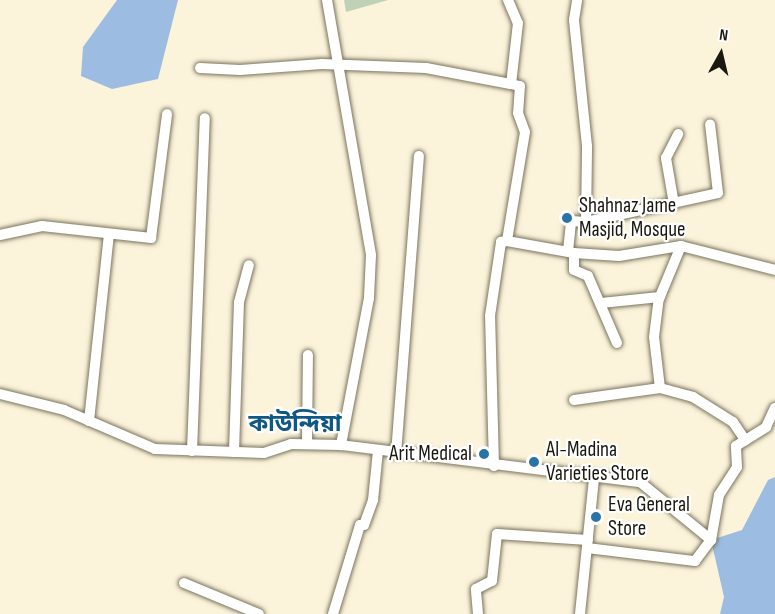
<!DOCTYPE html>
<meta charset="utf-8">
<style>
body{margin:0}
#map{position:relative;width:775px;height:614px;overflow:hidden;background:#fbf3da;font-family:"Sofia Sans Condensed","Noto Sans Bengali",sans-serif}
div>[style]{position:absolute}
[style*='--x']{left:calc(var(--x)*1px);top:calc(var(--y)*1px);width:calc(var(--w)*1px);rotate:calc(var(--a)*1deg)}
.green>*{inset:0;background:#bfd2b7}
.water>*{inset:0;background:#9cbde1}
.roads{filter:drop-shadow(0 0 2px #7b745e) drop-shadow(0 0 2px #7b745e)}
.street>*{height:10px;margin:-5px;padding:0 5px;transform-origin:5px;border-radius:5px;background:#fff}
.dots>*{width:16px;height:16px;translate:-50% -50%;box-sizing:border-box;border:3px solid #fff;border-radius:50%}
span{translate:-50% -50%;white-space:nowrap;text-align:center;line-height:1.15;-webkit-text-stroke:4.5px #fff;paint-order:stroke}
.poi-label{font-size:21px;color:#1b180f}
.left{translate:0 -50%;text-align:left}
.right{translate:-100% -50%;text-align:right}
.quarter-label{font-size:24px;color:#0f5886;font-weight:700}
.north{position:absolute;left:691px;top:24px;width:60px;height:60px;-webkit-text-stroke:4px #fff;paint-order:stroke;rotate:8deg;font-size:16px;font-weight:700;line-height:24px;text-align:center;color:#1b180f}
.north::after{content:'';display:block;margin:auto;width:21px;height:27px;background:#1b180f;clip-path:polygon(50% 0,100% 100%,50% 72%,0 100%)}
</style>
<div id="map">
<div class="green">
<i style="clip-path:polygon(344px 0,388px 0,346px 12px)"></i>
</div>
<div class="water">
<i style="clip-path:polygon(117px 0,178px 0,158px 79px,112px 89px,81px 76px,83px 47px)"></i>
<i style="clip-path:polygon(775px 477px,775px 614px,720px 614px,724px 597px,711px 540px,742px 530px,768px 480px)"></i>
</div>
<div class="roads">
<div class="street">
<i style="--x:327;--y:0;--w:259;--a:80.2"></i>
<i style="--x:371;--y:255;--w:43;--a:92.7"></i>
<i style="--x:369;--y:298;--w:150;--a:100.8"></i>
<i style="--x:508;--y:0;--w:25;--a:67"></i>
<i style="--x:518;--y:23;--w:61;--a:96.5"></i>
<i style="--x:511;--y:84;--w:9;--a:13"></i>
<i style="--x:520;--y:86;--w:27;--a:94"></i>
<i style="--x:518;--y:113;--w:20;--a:70"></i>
<i style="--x:525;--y:132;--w:110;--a:99.4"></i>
<i style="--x:507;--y:241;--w:68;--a:10.2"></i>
<i style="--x:574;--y:253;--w:17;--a:90"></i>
<i style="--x:574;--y:270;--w:15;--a:23"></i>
<i style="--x:588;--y:276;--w:73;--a:66.6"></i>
<i style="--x:200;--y:68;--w:40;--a:2.9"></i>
<i style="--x:240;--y:70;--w:82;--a:-4.2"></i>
<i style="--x:322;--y:64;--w:104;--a:2.2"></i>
<i style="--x:426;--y:68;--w:86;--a:10.7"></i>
<i style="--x:674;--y:204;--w:47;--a:-99.9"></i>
<i style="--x:666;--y:158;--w:27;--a:-63"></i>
<i style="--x:586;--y:222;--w:135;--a:-12.4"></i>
<i style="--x:718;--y:193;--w:69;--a:-96.6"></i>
<i style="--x:0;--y:235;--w:43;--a:-12.1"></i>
<i style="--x:42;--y:226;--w:110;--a:6.3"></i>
<i style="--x:151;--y:238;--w:125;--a:-82.6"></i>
<i style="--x:568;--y:251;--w:30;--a:-84"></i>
<i style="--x:571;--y:221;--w:15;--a:4"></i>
<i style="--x:586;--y:222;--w:76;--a:-89.2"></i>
<i style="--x:587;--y:146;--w:127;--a:-95.9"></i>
<i style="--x:574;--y:20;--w:20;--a:-81"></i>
<i style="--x:574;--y:253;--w:45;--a:3.8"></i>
<i style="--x:619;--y:256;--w:63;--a:-9.2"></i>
<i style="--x:681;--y:246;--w:97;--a:14.3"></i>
<i style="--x:601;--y:303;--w:59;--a:-5.8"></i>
<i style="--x:660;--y:388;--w:51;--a:-96.7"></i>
<i style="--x:654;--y:337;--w:38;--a:-83"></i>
<i style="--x:659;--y:299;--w:57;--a:-67.5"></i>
<i style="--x:0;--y:394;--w:66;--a:14"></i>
<i style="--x:64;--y:410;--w:99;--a:23.2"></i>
<i style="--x:155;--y:449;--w:109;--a:2.1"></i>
<i style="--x:264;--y:453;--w:28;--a:-18"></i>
<i style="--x:291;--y:444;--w:50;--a:1.1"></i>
<i style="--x:341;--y:445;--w:301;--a:7.1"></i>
<i style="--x:640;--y:482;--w:92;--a:39.2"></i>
<i style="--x:711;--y:540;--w:46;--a:-79.9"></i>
<i style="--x:719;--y:495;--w:33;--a:-57"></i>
<i style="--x:737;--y:467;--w:21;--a:-93"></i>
<i style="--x:736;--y:446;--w:36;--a:-32"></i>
<i style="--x:766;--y:427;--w:21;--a:-65"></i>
<i style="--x:574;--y:400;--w:87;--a:-7.9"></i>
<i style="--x:660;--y:388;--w:34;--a:15"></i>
<i style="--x:693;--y:397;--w:47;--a:32"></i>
<i style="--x:733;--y:422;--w:22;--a:56"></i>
<i style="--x:89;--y:421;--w:187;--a:-83.9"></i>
<i style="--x:307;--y:444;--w:89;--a:-89.4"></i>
<i style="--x:192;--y:451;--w:333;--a:-87.8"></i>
<i style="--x:234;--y:452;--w:150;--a:-88.1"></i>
<i style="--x:239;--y:302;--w:38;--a:-75"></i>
<i style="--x:396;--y:454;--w:299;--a:-85.6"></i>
<i style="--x:494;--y:466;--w:150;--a:-91.5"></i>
<i style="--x:490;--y:316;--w:75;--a:-81.5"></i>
<i style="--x:501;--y:242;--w:6;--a:-9"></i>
<i style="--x:587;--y:548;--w:109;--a:6.9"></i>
<i style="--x:695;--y:561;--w:26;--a:-53"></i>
<i style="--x:184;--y:583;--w:81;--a:22.5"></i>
<i style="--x:333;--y:614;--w:93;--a:-73.1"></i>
<i style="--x:360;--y:525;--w:4;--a:0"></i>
<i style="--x:364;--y:525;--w:27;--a:-70"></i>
<i style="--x:373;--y:500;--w:49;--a:-84.2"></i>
<i style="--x:478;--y:614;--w:25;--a:-95"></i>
<i style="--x:476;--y:589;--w:18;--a:-27"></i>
<i style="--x:492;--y:581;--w:47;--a:-83.9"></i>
<i style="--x:497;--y:534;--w:91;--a:3.8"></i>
<i style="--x:580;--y:614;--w:137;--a:-84.1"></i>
</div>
</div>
<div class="dots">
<i style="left:567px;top:218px;background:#2973a6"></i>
<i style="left:484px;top:454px;background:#2973a6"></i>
<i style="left:534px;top:462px;background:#2973a6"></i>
<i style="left:596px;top:517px;background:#2973a6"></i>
</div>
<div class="poi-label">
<span class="left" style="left:579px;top:218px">Shahnaz Jame<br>Masjid, Mosque</span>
<span class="left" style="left:546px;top:462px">Al-Madina<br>Varieties Store</span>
<span class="right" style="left:472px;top:454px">Arit Medical</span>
<span class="left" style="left:608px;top:517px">Eva General<br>Store</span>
</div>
<div class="quarter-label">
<span style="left:295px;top:424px">কাউন্দিয়া</span>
</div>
<div class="north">N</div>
</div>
